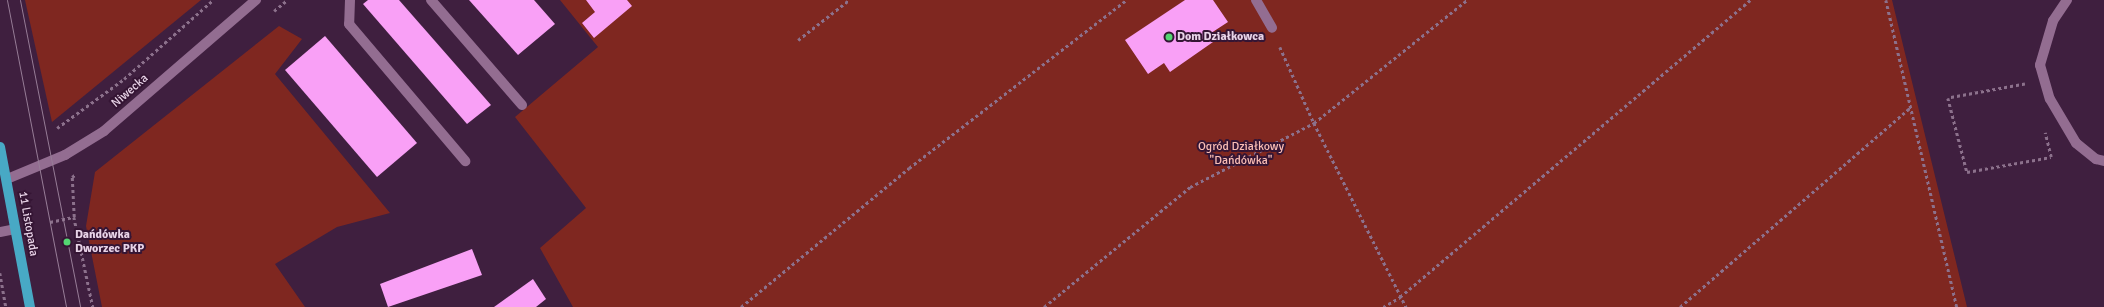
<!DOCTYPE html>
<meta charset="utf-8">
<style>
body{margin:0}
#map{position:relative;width:2104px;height:307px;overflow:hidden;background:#3f1f3f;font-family:Signika,sans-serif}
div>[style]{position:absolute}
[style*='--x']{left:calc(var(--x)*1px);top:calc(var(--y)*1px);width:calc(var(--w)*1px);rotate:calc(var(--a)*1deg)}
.green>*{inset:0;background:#7f2720}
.building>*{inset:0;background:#f9a0f6}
.path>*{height:2.5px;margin-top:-1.25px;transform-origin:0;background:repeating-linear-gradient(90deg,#8c718c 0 3px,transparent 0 6px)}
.minor>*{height:10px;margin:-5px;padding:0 5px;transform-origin:5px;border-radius:5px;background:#936d91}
.major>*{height:10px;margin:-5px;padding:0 5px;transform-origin:5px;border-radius:5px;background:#48a9c5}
.tram>*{height:1px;margin:-0.5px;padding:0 0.5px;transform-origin:0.5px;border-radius:0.5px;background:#977d97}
.dots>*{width:11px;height:11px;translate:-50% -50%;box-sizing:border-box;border:2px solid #351534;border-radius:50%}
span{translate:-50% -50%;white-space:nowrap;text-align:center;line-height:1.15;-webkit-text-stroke:4px #351534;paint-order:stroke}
.poi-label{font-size:12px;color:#e8d3e7;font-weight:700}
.left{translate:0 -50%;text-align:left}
.street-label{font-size:12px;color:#e8d3e7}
.park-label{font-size:12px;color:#fbbeb5}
</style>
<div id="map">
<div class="green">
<i style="clip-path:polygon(25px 0,201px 0,52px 122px)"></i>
<i style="clip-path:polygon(560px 0,1892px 0,1967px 307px,573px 307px,540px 248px,586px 208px,515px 117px,598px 47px)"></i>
<i style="clip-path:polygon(279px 26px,302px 39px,275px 74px,390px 213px,337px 227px,275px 264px,305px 307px,102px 307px,86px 226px,95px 172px)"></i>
</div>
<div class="building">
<i style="clip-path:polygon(368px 0,399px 0,491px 105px,467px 124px,363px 4px)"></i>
<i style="clip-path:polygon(469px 0,534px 0,555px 24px,518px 55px)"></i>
<i style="clip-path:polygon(586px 0,627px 0,632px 6px,594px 38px,582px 23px,595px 12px)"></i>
<i style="clip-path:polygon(1185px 0,1213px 0,1228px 22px,1208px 35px,1213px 42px,1170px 72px,1164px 63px,1148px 74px,1125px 40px)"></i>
<i style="clip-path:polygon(325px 36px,417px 143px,377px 177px,285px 70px)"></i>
<i style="clip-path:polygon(472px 249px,482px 275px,388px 307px,380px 284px)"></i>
<i style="clip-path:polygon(533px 279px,546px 299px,536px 307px,494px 307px)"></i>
</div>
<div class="path">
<i style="--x:1886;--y:0;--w:315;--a:77"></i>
<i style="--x:274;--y:11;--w:17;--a:-40"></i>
<i style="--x:798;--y:40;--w:65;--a:-38.1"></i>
<i style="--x:1280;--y:47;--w:83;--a:65.9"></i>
<i style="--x:1314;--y:123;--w:206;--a:63.4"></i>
<i style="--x:2025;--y:84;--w:78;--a:169.7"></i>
<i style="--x:1948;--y:98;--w:76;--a:75.6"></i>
<i style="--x:1967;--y:172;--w:85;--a:-10.1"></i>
<i style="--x:2051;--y:157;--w:25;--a:-104"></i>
<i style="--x:57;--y:128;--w:83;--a:-36.2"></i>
<i style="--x:124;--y:79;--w:119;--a:-41.6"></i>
<i style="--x:74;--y:217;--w:92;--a:78.1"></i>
<i style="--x:50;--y:222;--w:25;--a:-12"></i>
<i style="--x:74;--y:217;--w:40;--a:-92.9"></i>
<i style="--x:72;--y:177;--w:5;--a:-37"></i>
<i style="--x:0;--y:273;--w:35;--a:80"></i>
<i style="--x:741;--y:307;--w:218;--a:-39.6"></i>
<i style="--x:909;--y:168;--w:274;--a:-37.7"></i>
<i style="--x:1044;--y:307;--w:189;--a:-39.4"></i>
<i style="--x:1190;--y:187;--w:140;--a:-27.3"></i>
<i style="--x:1314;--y:123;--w:196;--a:-38.8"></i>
<i style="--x:1383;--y:307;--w:20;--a:-30"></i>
<i style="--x:1400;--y:297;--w:459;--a:-40.3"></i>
<i style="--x:1680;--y:307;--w:304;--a:-40.9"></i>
</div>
<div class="minor">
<i style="--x:350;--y:0;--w:24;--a:92"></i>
<i style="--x:349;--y:24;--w:180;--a:49.7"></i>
<i style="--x:431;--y:0;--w:139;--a:49.1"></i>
<i style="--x:1256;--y:0;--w:32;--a:60"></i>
<i style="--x:2067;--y:0;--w:25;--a:124"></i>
<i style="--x:2053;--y:21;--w:46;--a:106.5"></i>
<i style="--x:2040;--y:65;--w:35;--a:74"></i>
<i style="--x:2050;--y:99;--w:51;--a:59.4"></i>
<i style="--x:2076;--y:143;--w:26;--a:39"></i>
<i style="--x:2096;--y:159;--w:8;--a:14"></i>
<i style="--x:7;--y:179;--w:63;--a:-22.5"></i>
<i style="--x:65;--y:155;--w:46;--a:-31.6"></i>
<i style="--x:104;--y:131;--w:201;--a:-40.8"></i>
<i style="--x:0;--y:232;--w:15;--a:-11"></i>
</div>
<div class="major">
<i style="--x:0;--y:147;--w:163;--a:79.4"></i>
</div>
<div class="tram">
<i style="--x:7;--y:0;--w:313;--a:79.1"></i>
<i style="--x:20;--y:0;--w:313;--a:78.9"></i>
</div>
<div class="dots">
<i style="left:1169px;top:37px;background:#54d672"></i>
<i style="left:67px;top:242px;background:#54d672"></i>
</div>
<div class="poi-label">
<span class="left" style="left:1177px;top:37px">Dom Działkowca</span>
<span class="left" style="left:75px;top:242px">Dańdówka<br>Dworzec PKP</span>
</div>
<div class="street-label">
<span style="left:130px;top:91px;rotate:-41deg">Niwecka</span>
<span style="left:28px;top:224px;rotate:80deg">11 Listopada</span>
</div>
<div class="park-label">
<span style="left:1241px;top:154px">Ogród Działkowy<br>"Dańdówka"</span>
</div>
</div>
